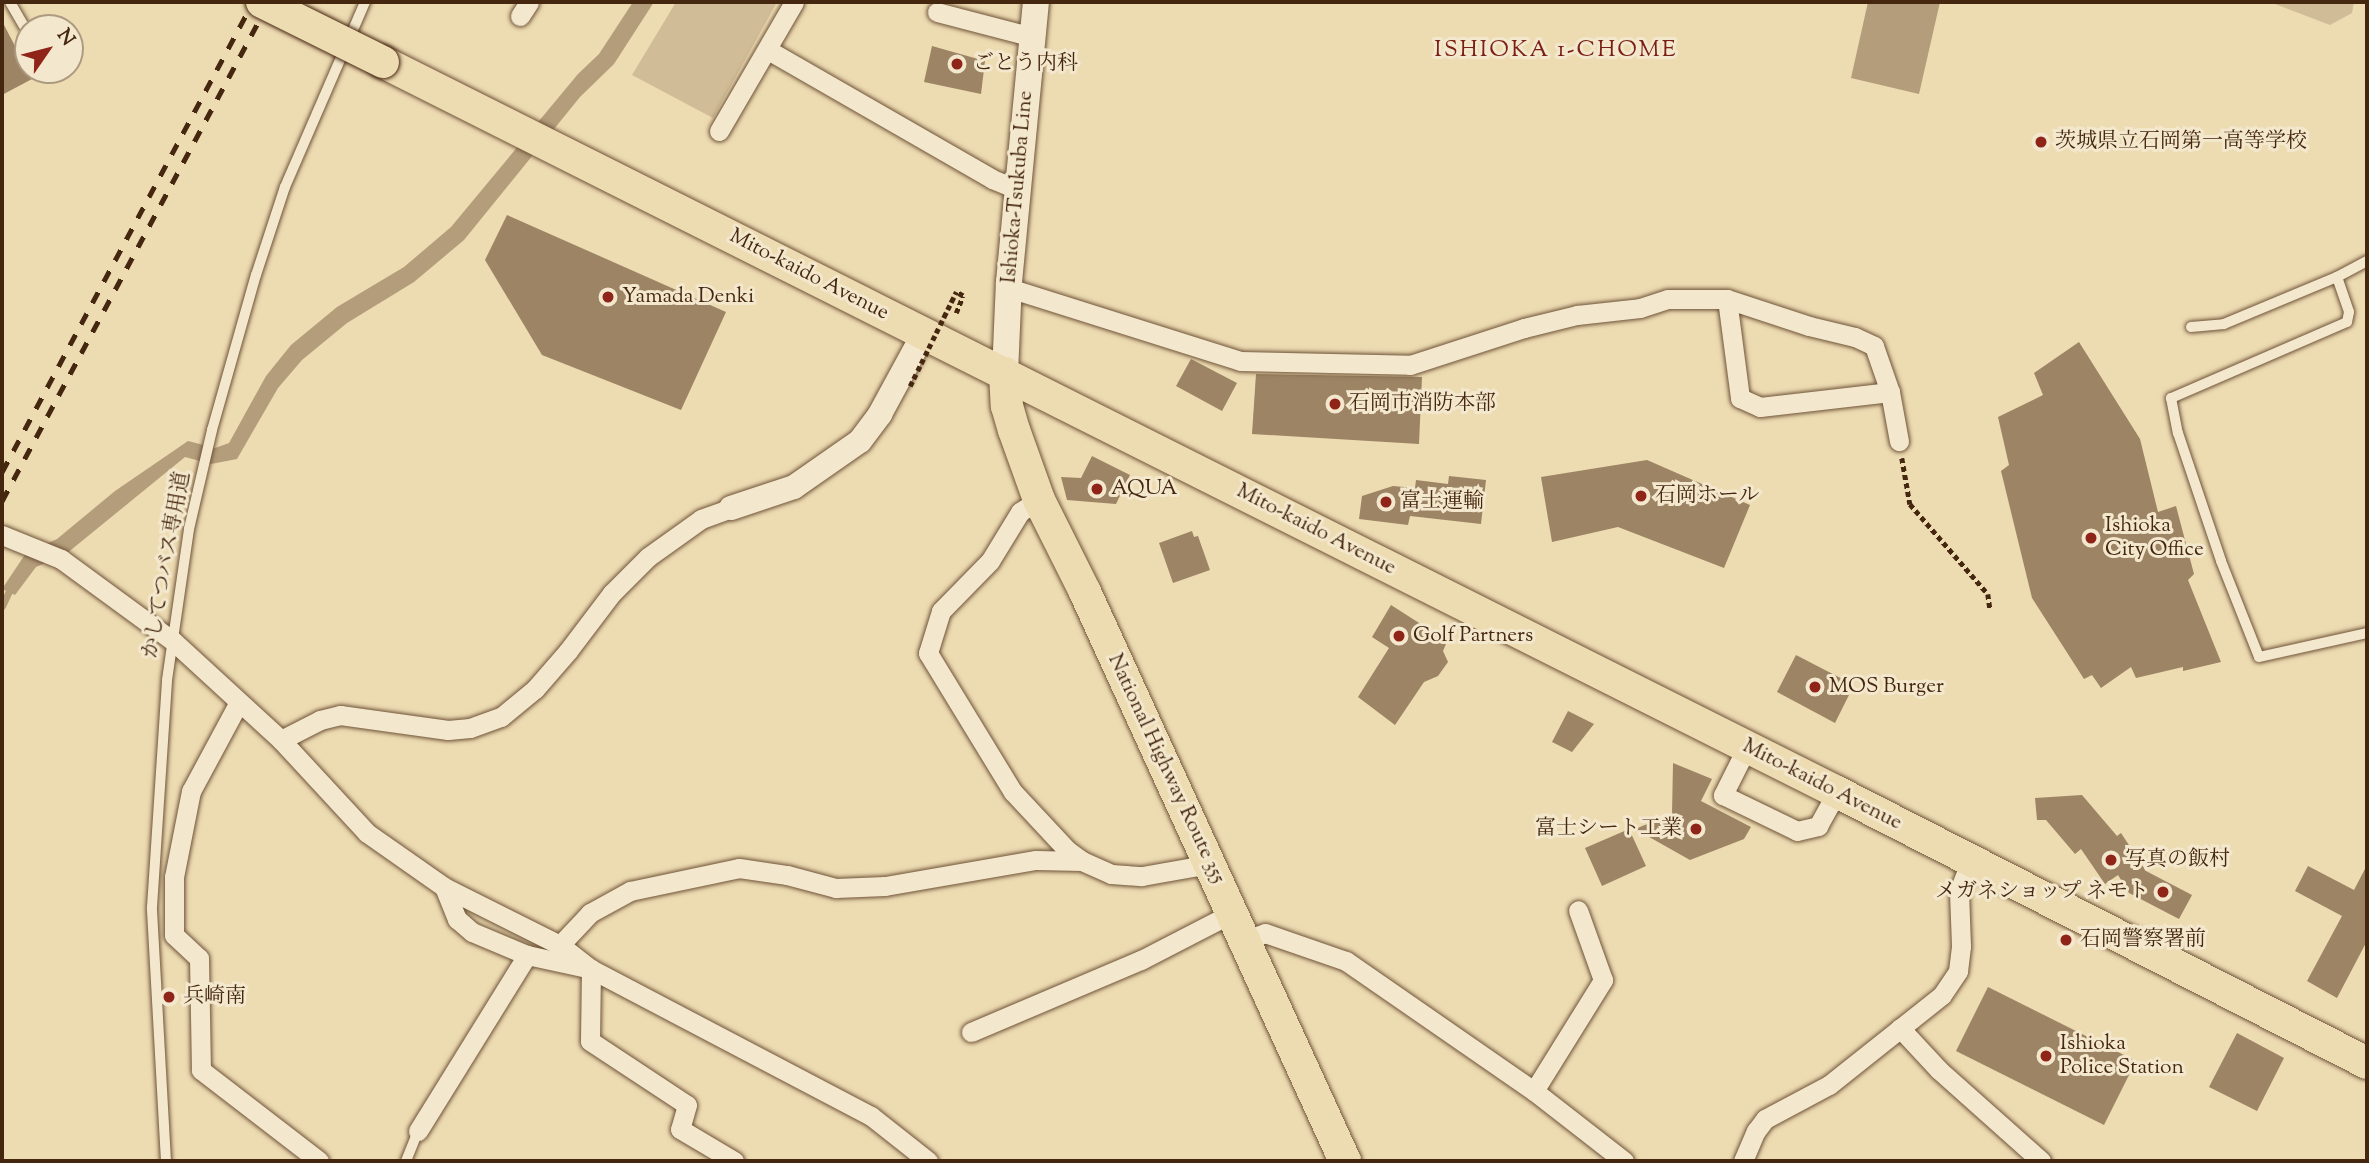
<!DOCTYPE html>
<meta charset="utf-8">
<style>
body{margin:0}
#map{position:relative;width:2369px;height:1163px;overflow:hidden;background:#eddbb2;font-family:"Sorts Mill Goudy","Noto Serif JP",serif}
div>[style]{position:absolute}
[style*='--x']{left:calc(var(--x)*1px);top:calc(var(--y)*1px);width:calc(var(--w)*1px);rotate:calc(var(--a)*1deg)}
.green>*{inset:0;background:#d0bc96}
.water>*{inset:0;background:#b49d7b}
.stream>*{height:7px;margin:-3.5px;padding:0 3.5px;transform-origin:3.5px;border-radius:3.5px;background:#b49d7b}
.building>*{inset:0;background:#9c8464}
.path>*{height:4.5px;margin-top:-2.25px;transform-origin:0;background:repeating-linear-gradient(90deg,#45260f 0 5px,transparent 0 8.5px)}
.roads{filter:drop-shadow(0 0 2px #6f5338) drop-shadow(0 0 2px #6f5338)}
.service>*{height:10px;margin:-5px;padding:0 5px;transform-origin:5px;border-radius:5px;background:#f3e8cd}
.minor>*{height:19px;margin:-9.5px;padding:0 9.5px;transform-origin:9.5px;border-radius:9.5px;background:#f3e8cd}
.tertiary>*{height:24px;margin:-12px;padding:0 12px;transform-origin:12px;border-radius:12px;background:#f3e8cd}
.secondary>*{height:26px;margin:-13px;padding:0 13px;transform-origin:13px;border-radius:13px;background:#f3e8cd}
.trunk>*{height:32px;margin:-16px;padding:0 16px;transform-origin:16px;border-radius:16px;background:#eddbb2}
.rail>*{height:5px;margin-top:-2.5px;transform-origin:0;background:repeating-linear-gradient(90deg,#45260f 0 12px,transparent 0 24px)}
.path-bridge>*{height:4.5px;margin-top:-2.25px;transform-origin:0;background:repeating-linear-gradient(90deg,#45260f 0 5px,transparent 0 8.5px)}
.bridges{filter:drop-shadow(0 0 2px #45260f) drop-shadow(0 0 2px #45260f)}
.trunk-bridge>*{height:32px;margin:-16px;padding:0 16px;transform-origin:16px;border-radius:16px;background:#eddbb2}
.dots>*{width:19px;height:19px;translate:-50% -50%;box-sizing:border-box;border:4px solid #f3e8cd;border-radius:50%}
span{translate:-50% -50%;white-space:nowrap;text-align:center;line-height:1.15;-webkit-text-stroke:6px #f3e8cd;paint-order:stroke}
.poi-label{font-size:21px;color:#45260f}
.left{translate:0 -50%;text-align:left}
.right{translate:-100% -50%;text-align:right}
.street-label{font-size:21px;color:#45260f}
.neighbourhood-label{font-size:23px;color:#7a1f14;letter-spacing:2px}
.frame{position:absolute;inset:0;border:4px solid #45260f;pointer-events:none}
.north{position:absolute;left:14px;top:14px;width:70px;height:70px;box-sizing:border-box;background:#f3e8cd;border:2px solid #ad9a81;border-radius:50%;rotate:55deg;font-size:19px;font-weight:700;line-height:28px;text-align:center;color:#45260f}
.north::after{content:'';display:block;margin:auto;width:24px;height:32px;background:#8f2418;clip-path:polygon(50% 0,100% 100%,50% 72%,0 100%)}
</style>
<div id="map">
<div class="green">
<i style="clip-path:polygon(676px 2px,777px 2px,713px 118px,632px 75px)"></i>
<i style="clip-path:polygon(2270px 2px,2354px 2px,2352px 13px,2330px 25px)"></i>
</div>
<div class="water">
<i style="clip-path:polygon(633px 2px,654px 2px,614px 64px,580px 97px,464px 240px,414px 282px,347px 323px,302px 360px,278px 388px,237px 459px,211px 464px,185px 457px,66px 554px,36px 567px,15px 595px,2px 589px,26px 553px,57px 539px,115px 491px,188px 441px,215px 448px,229px 443px,266px 376px,291px 345px,337px 307px,404px 267px,451px 227px,578px 74px,599px 54px)"></i>
<i style="clip-path:polygon(1868px 2px,1940px 2px,1919px 94px,1851px 78px)"></i>
</div>
<div class="stream">
<i style="--x:2;--y:606;--w:21;--a:-65"></i>
</div>
<div class="building">
<i style="clip-path:polygon(2px 21px,32px 79px,2px 95px)"></i>
<i style="clip-path:polygon(932px 46px,985px 61px,981px 94px,924px 82px)"></i>
<i style="clip-path:polygon(507px 215px,726px 312px,681px 410px,542px 355px,485px 260px)"></i>
<i style="clip-path:polygon(2079px 342px,2140px 439px,2158px 512px,2176px 506px,2194px 574px,2188px 580px,2221px 662px,2183px 671px,2183px 667px,2136px 678px,2131px 667px,2101px 688px,2092px 675px,2084px 679px,2032px 598px,2001px 471px,2009px 465px,1998px 417px,2043px 395px,2034px 373px)"></i>
<i style="clip-path:polygon(1191px 359px,1237px 383px,1222px 411px,1176px 386px)"></i>
<i style="clip-path:polygon(1256px 374px,1422px 377px,1419px 444px,1252px 434px)"></i>
<i style="clip-path:polygon(1092px 456px,1130px 475px,1116px 504px,1067px 500px,1061px 477px,1081px 478px)"></i>
<i style="clip-path:polygon(1647px 460px,1750px 505px,1724px 568px,1618px 527px,1552px 542px,1541px 477px)"></i>
<i style="clip-path:polygon(1449px 476px,1486px 480px,1481px 524px,1410px 516px,1408px 525px,1359px 519px,1362px 496px,1393px 486px,1415px 488px,1416px 480px,1448px 484px)"></i>
<i style="clip-path:polygon(1192px 531px,1194px 537px,1198px 536px,1210px 570px,1173px 583px,1159px 543px)"></i>
<i style="clip-path:polygon(1391px 605px,1441px 637px,1446px 644px,1443px 651px,1448px 662px,1438px 676px,1424px 682px,1395px 725px,1358px 697px,1389px 648px,1372px 637px)"></i>
<i style="clip-path:polygon(1796px 655px,1854px 685px,1835px 723px,1777px 692px)"></i>
<i style="clip-path:polygon(1568px 711px,1594px 724px,1572px 752px,1552px 742px)"></i>
<i style="clip-path:polygon(1673px 763px,1712px 779px,1701px 801px,1751px 827px,1744px 839px,1690px 860px,1635px 829px,1672px 814px)"></i>
<i style="clip-path:polygon(2082px 795px,2117px 836px,2121px 833px,2146px 871px,2192px 895px,2179px 919px,2129px 893px,2118px 875px,2105px 884px,2081px 849px,2075px 854px,2046px 820px,2037px 820px,2035px 798px)"></i>
<i style="clip-path:polygon(1629px 829px,1646px 866px,1602px 886px,1585px 848px)"></i>
<i style="clip-path:polygon(2367px 865px,2367px 941px,2337px 998px,2307px 981px,2342px 916px,2295px 891px,2308px 866px,2354px 890px)"></i>
<i style="clip-path:polygon(1988px 987px,2136px 1061px,2104px 1125px,1956px 1051px)"></i>
<i style="clip-path:polygon(2237px 1033px,2284px 1058px,2257px 1111px,2209px 1087px)"></i>
</div>
<div class="path">
<i style="--x:956;--y:313;--w:18;--a:-68"></i>
<i style="--x:963;--y:296;--w:8;--a:-150"></i>
<i style="--x:1902;--y:458;--w:47;--a:80.1"></i>
<i style="--x:1910;--y:504;--w:119;--a:49.1"></i>
<i style="--x:1988;--y:594;--w:15;--a:82"></i>
</div>
<div class="roads">
<div class="service">
<i style="--x:10;--y:2;--w:36;--a:60"></i>
<i style="--x:2367;--y:261;--w:34;--a:152"></i>
<i style="--x:2337;--y:277;--w:37;--a:71"></i>
<i style="--x:2349;--y:312;--w:10;--a:101"></i>
<i style="--x:2347;--y:322;--w:192;--a:156.6"></i>
<i style="--x:2171;--y:398;--w:36;--a:79"></i>
<i style="--x:2178;--y:433;--w:135;--a:71.4"></i>
<i style="--x:2221;--y:561;--w:103;--a:68.4"></i>
<i style="--x:2259;--y:657;--w:111;--a:-12.5"></i>
<i style="--x:2191;--y:327;--w:33;--a:-5"></i>
<i style="--x:2224;--y:324;--w:122;--a:-22.6"></i>
<i style="--x:166;--y:1161;--w:254;--a:-93.2"></i>
<i style="--x:152;--y:907;--w:227;--a:-86.2"></i>
<i style="--x:167;--y:680;--w:153;--a:-81.7"></i>
<i style="--x:189;--y:529;--w:102;--a:-76.9"></i>
<i style="--x:212;--y:430;--w:161;--a:-74.2"></i>
<i style="--x:256;--y:275;--w:93;--a:-71.8"></i>
<i style="--x:285;--y:187;--w:202;--a:-66.6"></i>
<i style="--x:406;--y:1161;--w:32;--a:-68"></i>
</div>
<div class="minor">
<i style="--x:937;--y:12;--w:99;--a:14.6"></i>
<i style="--x:520;--y:16;--w:17;--a:-57"></i>
<i style="--x:768;--y:50;--w:258;--a:29.9"></i>
<i style="--x:992;--y:179;--w:27;--a:22"></i>
<i style="--x:719;--y:131;--w:149;--a:-59.8"></i>
<i style="--x:1009;--y:288;--w:242;--a:17.5"></i>
<i style="--x:1240;--y:361;--w:170;--a:1.3"></i>
<i style="--x:1410;--y:365;--w:120;--a:-18"></i>
<i style="--x:1524;--y:328;--w:55;--a:-13.8"></i>
<i style="--x:1577;--y:315;--w:63;--a:-6.3"></i>
<i style="--x:1640;--y:308;--w:29;--a:-18"></i>
<i style="--x:1668;--y:299;--w:59;--a:0"></i>
<i style="--x:1727;--y:299;--w:100;--a:82.5"></i>
<i style="--x:1740;--y:398;--w:22;--a:24"></i>
<i style="--x:1760;--y:407;--w:131;--a:-6.6"></i>
<i style="--x:1890;--y:392;--w:50;--a:79.6"></i>
<i style="--x:1727;--y:299;--w:86;--a:18.2"></i>
<i style="--x:1809;--y:326;--w:47;--a:13.4"></i>
<i style="--x:1855;--y:337;--w:21;--a:25"></i>
<i style="--x:1874;--y:346;--w:49;--a:70.8"></i>
<i style="--x:1039;--y:500;--w:22;--a:148"></i>
<i style="--x:1020;--y:512;--w:57;--a:121.5"></i>
<i style="--x:990;--y:561;--w:70;--a:134.4"></i>
<i style="--x:941;--y:611;--w:44;--a:107.2"></i>
<i style="--x:928;--y:653;--w:163;--a:58.6"></i>
<i style="--x:1013;--y:792;--w:79;--a:47"></i>
<i style="--x:1067;--y:850;--w:19;--a:36"></i>
<i style="--x:2;--y:535;--w:64;--a:22.1"></i>
<i style="--x:61;--y:559;--w:139;--a:36.2"></i>
<i style="--x:173;--y:641;--w:147;--a:42.5"></i>
<i style="--x:281;--y:740;--w:127;--a:47.2"></i>
<i style="--x:367;--y:833;--w:94;--a:35"></i>
<i style="--x:444;--y:887;--w:130;--a:26.6"></i>
<i style="--x:560;--y:945;--w:39;--a:38"></i>
<i style="--x:591;--y:969;--w:316;--a:27.7"></i>
<i style="--x:871;--y:1116;--w:73;--a:38.3"></i>
<i style="--x:239;--y:702;--w:101;--a:118.3"></i>
<i style="--x:191;--y:791;--w:88;--a:101.2"></i>
<i style="--x:174;--y:877;--w:58;--a:90"></i>
<i style="--x:174;--y:935;--w:34;--a:43"></i>
<i style="--x:199;--y:958;--w:112;--a:89"></i>
<i style="--x:201;--y:1070;--w:149;--a:37.6"></i>
<i style="--x:281;--y:740;--w:44;--a:-27.1"></i>
<i style="--x:320;--y:720;--w:21;--a:-14"></i>
<i style="--x:340;--y:715;--w:109;--a:7.9"></i>
<i style="--x:448;--y:730;--w:22;--a:-5"></i>
<i style="--x:470;--y:728;--w:33;--a:-20"></i>
<i style="--x:501;--y:717;--w:44;--a:-39.5"></i>
<i style="--x:535;--y:689;--w:50;--a:-49"></i>
<i style="--x:568;--y:651;--w:73;--a:-52.8"></i>
<i style="--x:612;--y:593;--w:51;--a:-45"></i>
<i style="--x:648;--y:557;--w:65;--a:-35.6"></i>
<i style="--x:701;--y:519;--w:32;--a:-20"></i>
<i style="--x:1747;--y:747;--w:54;--a:116.6"></i>
<i style="--x:1723;--y:795;--w:82;--a:25.9"></i>
<i style="--x:1797;--y:831;--w:22;--a:-13"></i>
<i style="--x:1818;--y:826;--w:39;--a:-61"></i>
<i style="--x:444;--y:887;--w:35;--a:68"></i>
<i style="--x:457;--y:919;--w:20;--a:41"></i>
<i style="--x:472;--y:932;--w:60;--a:22.7"></i>
<i style="--x:527;--y:955;--w:66;--a:12.3"></i>
<i style="--x:591;--y:969;--w:72;--a:90.8"></i>
<i style="--x:590;--y:1041;--w:116;--a:33.4"></i>
<i style="--x:687;--y:1105;--w:25;--a:106"></i>
<i style="--x:680;--y:1129;--w:63;--a:30.7"></i>
<i style="--x:1245;--y:940;--w:21;--a:-19"></i>
<i style="--x:1265;--y:933;--w:86;--a:19.1"></i>
<i style="--x:1346;--y:961;--w:229;--a:34.7"></i>
<i style="--x:1534;--y:1091;--w:114;--a:37.9"></i>
<i style="--x:560;--y:945;--w:44;--a:-46.8"></i>
<i style="--x:590;--y:913;--w:46;--a:-28.8"></i>
<i style="--x:630;--y:891;--w:111;--a:-11.9"></i>
<i style="--x:739;--y:868;--w:49;--a:8.3"></i>
<i style="--x:787;--y:875;--w:51;--a:14.9"></i>
<i style="--x:836;--y:888;--w:49;--a:-2.3"></i>
<i style="--x:885;--y:886;--w:153;--a:-9.8"></i>
<i style="--x:1036;--y:860;--w:46;--a:1.2"></i>
<i style="--x:1082;--y:861;--w:32;--a:24"></i>
<i style="--x:1111;--y:874;--w:31;--a:4"></i>
<i style="--x:1142;--y:876;--w:69;--a:-10"></i>
<i style="--x:1900;--y:1028;--w:57;--a:47.1"></i>
<i style="--x:1939;--y:1070;--w:137;--a:41.7"></i>
<i style="--x:971;--y:1032;--w:185;--a:-23"></i>
<i style="--x:1141;--y:960;--w:102;--a:-27.3"></i>
<i style="--x:1534;--y:1091;--w:131;--a:-58.1"></i>
<i style="--x:1603;--y:980;--w:74;--a:-109.7"></i>
<i style="--x:418;--y:1131;--w:207;--a:-58.2"></i>
<i style="--x:1743;--y:1161;--w:33;--a:-67"></i>
<i style="--x:1756;--y:1131;--w:15;--a:-53"></i>
<i style="--x:1765;--y:1119;--w:72;--a:-28"></i>
<i style="--x:1829;--y:1085;--w:144;--a:-38.5"></i>
<i style="--x:1942;--y:995;--w:29;--a:-56"></i>
<i style="--x:1958;--y:971;--w:25;--a:-83"></i>
<i style="--x:1961;--y:946;--w:55;--a:-92.1"></i>
<i style="--x:1959;--y:891;--w:33;--a:-69"></i>
</div>
<div class="tertiary">
<i style="--x:731;--y:508;--w:66;--a:-18.4"></i>
<i style="--x:794;--y:487;--w:80;--a:-34.9"></i>
<i style="--x:860;--y:441;--w:34;--a:-53"></i>
<i style="--x:880;--y:414;--w:92;--a:-61.5"></i>
</div>
<div class="secondary">
<i style="--x:1005;--y:373;--w:91;--a:-87.5"></i>
<i style="--x:1009;--y:282;--w:281;--a:-84.5"></i>
</div>
<div class="trunk">
<i style="--x:383;--y:62;--w:1627;--a:26.66"></i>
<i style="--x:1837;--y:792;--w:595;--a:27.08"></i>
<i style="--x:1005;--y:373;--w:33;--a:87"></i>
<i style="--x:1007;--y:406;--w:25;--a:74"></i>
<i style="--x:1014;--y:430;--w:74;--a:70.3"></i>
<i style="--x:1039;--y:500;--w:103;--a:63.4"></i>
<i style="--x:1085;--y:592;--w:626;--a:65.44"></i>
</div>
</div>
<div class="rail">
<i style="--x:2;--y:472;--w:533;--a:-61.9"></i>
<i style="--x:2;--y:501;--w:566;--a:-61.85"></i>
</div>
<div class="path-bridge">
<i style="--x:910;--y:386;--w:105;--a:-63.9"></i>
</div>
<div class="bridges">
<div class="trunk-bridge">
<i style="--x:262;--y:2;--w:135;--a:26.4"></i>
</div>
</div>
<div class="dots">
<i style="left:957px;top:64px;background:#8f2418"></i>
<i style="left:2041px;top:142px;background:#8f2418"></i>
<i style="left:608px;top:297px;background:#8f2418"></i>
<i style="left:1335px;top:404px;background:#8f2418"></i>
<i style="left:1097px;top:489px;background:#8f2418"></i>
<i style="left:1641px;top:496px;background:#8f2418"></i>
<i style="left:1386px;top:502px;background:#8f2418"></i>
<i style="left:2091px;top:538px;background:#8f2418"></i>
<i style="left:1399px;top:636px;background:#8f2418"></i>
<i style="left:1815px;top:687px;background:#8f2418"></i>
<i style="left:1696px;top:829px;background:#8f2418"></i>
<i style="left:2111px;top:860px;background:#8f2418"></i>
<i style="left:2163px;top:892px;background:#8f2418"></i>
<i style="left:2066px;top:940px;background:#8f2418"></i>
<i style="left:169px;top:997px;background:#8f2418"></i>
<i style="left:2046px;top:1056px;background:#8f2418"></i>
</div>
<div class="poi-label">
<span class="left" style="left:973px;top:64px">ごとう内科</span>
<span class="left" style="left:2055px;top:142px">茨城県立石岡第一高等学校</span>
<span class="left" style="left:622px;top:297px">Yamada Denki</span>
<span class="left" style="left:1349px;top:404px">石岡市消防本部</span>
<span class="left" style="left:1111px;top:489px">AQUA</span>
<span class="left" style="left:1655px;top:496px">石岡ホール</span>
<span class="left" style="left:1400px;top:502px">富士運輸</span>
<span class="left" style="left:2105px;top:538px">Ishioka<br>City Office</span>
<span class="left" style="left:1413px;top:636px">Golf Partners</span>
<span class="left" style="left:1829px;top:687px">MOS Burger</span>
<span class="right" style="left:1682px;top:829px">富士シート工業</span>
<span class="left" style="left:2125px;top:860px">写真の飯村</span>
<span class="right" style="left:2149px;top:892px">メガネショップ ネモト</span>
<span class="left" style="left:2080px;top:940px">石岡警察署前</span>
<span class="left" style="left:183px;top:997px">兵崎南</span>
<span class="left" style="left:2060px;top:1056px">Ishioka<br>Police Station</span>
</div>
<div class="street-label">
<span style="left:1018px;top:187px;rotate:-85deg">Ishioka-Tsukuba Line</span>
<span style="left:809px;top:275px;rotate:27deg">Mito-kaido Avenue</span>
<span style="left:1316px;top:530px;rotate:27deg">Mito-kaido Avenue</span>
<span style="left:167px;top:565px;rotate:-80deg">かしてつバス専用道</span>
<span style="left:1166px;top:769px;rotate:65deg">National Highway Route 355</span>
<span style="left:1822px;top:785px;rotate:27deg">Mito-kaido Avenue</span>
</div>
<div class="neighbourhood-label">
<span style="left:1556px;top:51px">ISHIOKA 1-CHOME</span>
</div>
<div class="frame"></div>
<div class="north">N</div>
</div>
